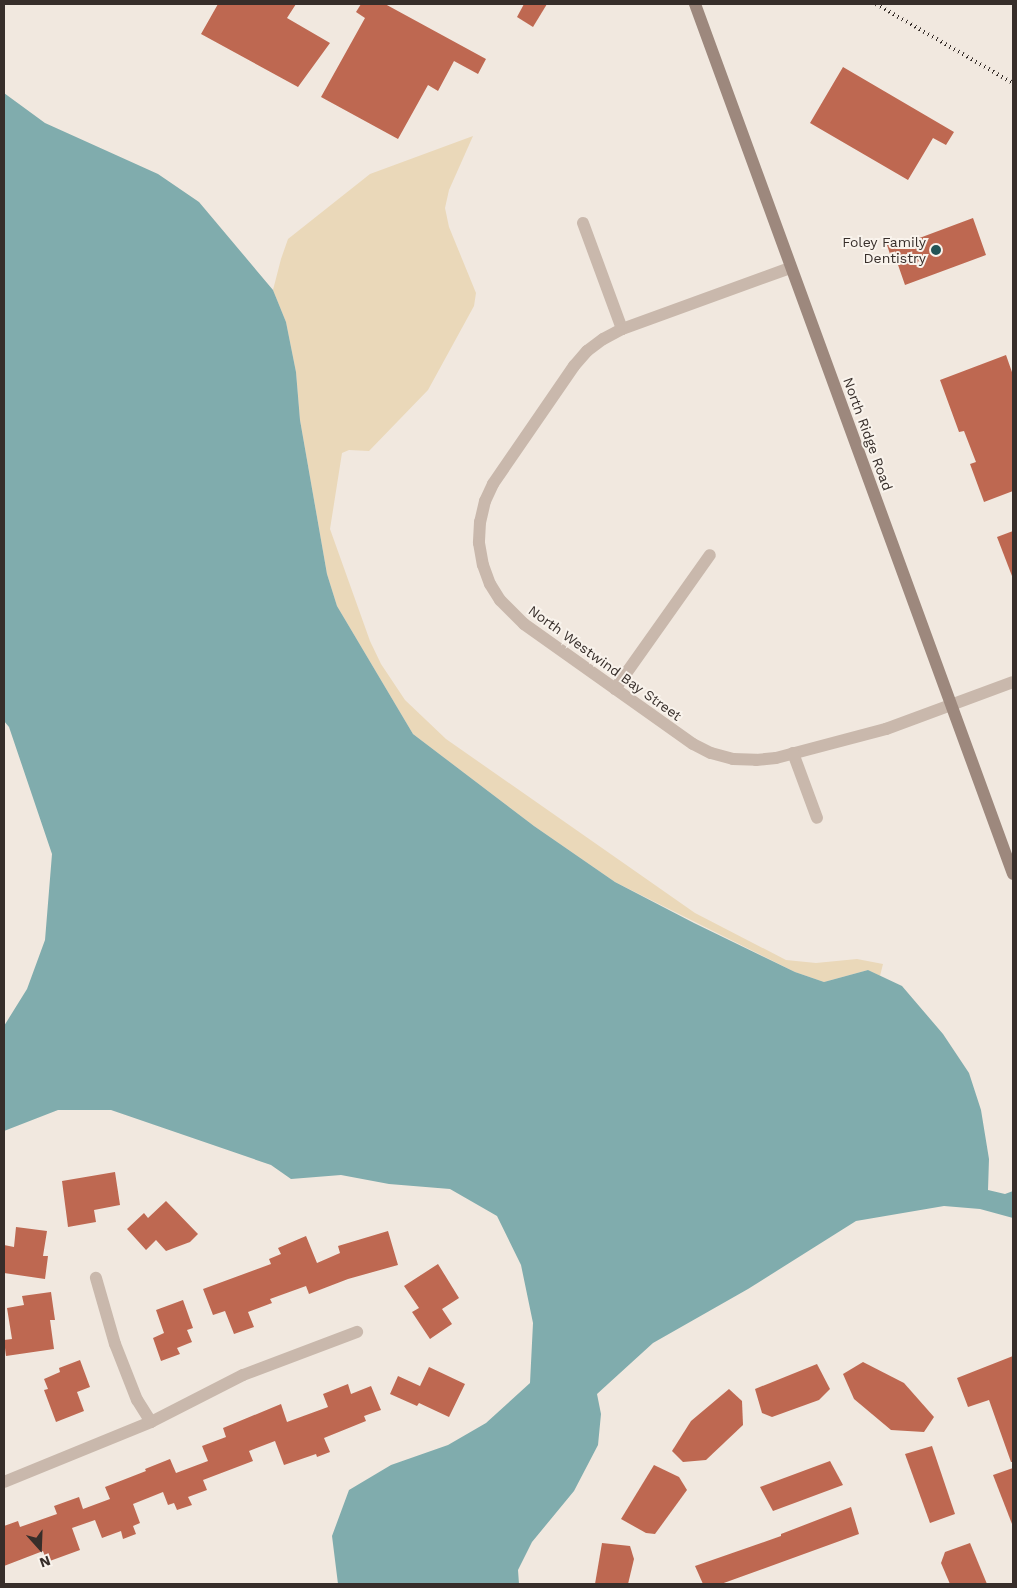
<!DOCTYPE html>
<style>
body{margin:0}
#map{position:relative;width:1017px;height:1588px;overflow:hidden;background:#f1e8df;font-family:"Work Sans",sans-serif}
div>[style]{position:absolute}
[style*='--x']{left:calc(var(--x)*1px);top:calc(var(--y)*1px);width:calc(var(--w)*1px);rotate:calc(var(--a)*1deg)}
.sand>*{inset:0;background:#ead8b9}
.water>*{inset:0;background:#80acad}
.building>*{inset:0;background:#be6851}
.minor>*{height:12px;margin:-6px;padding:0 6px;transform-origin:6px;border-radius:6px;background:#c9b8ac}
.secondary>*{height:12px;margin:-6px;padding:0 6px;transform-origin:6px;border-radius:6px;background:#9d887d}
.rail>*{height:4px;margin-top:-2px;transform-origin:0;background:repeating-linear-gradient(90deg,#372e2a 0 1px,transparent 0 5px)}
.dots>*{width:14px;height:14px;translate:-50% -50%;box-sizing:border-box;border:2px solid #f9f3ec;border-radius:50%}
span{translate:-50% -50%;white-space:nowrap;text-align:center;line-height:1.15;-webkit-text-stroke:4px #f9f3ec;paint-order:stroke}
.poi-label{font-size:14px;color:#372e2a}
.right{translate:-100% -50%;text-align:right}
.street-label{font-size:14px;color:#372e2a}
.frame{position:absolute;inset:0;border:5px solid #372e2a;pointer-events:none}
.north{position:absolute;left:15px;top:1523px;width:50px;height:50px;-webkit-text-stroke:4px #f9f3ec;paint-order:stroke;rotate:160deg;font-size:14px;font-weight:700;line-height:20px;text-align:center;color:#372e2a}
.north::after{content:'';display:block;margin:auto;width:18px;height:22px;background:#372e2a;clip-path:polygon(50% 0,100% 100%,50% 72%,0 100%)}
</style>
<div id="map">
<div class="sand">
<i style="clip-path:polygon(473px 136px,449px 190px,445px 208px,449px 227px,476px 293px,474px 306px,428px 390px,369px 451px,349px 450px,342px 453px,330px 529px,370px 641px,381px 664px,405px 700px,446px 739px,695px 913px,786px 960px,816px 963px,857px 959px,883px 964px,880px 976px,868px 970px,824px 982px,795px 972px,615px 882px,534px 826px,413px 734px,337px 606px,327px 574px,300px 420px,296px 372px,286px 322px,273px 290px,281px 259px,288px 239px,370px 174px)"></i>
</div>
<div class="water">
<i style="clip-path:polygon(4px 93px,45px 123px,158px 174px,199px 202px,273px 290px,286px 322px,296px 372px,300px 420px,327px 574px,337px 606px,413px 734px,534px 826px,615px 882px,694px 923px,795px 972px,824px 982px,868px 970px,902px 986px,943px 1034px,969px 1073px,981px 1110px,989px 1159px,988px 1190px,1005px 1194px,1013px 1191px,1013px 1218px,980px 1209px,944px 1206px,856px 1221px,748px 1289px,653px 1343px,597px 1394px,601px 1414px,598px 1445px,574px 1491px,532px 1542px,518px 1570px,519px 1584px,338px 1584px,332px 1536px,349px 1490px,391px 1465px,448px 1445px,486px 1423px,530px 1383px,533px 1323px,521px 1265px,497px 1216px,450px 1189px,389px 1184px,341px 1175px,291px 1179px,271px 1165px,111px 1110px,58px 1110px,4px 1131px,4px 1026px,27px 989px,45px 940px,52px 854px,9px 727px,4px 721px)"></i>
</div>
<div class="building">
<i style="clip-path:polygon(218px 4px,296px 4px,287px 18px,330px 43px,298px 87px,201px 34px)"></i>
<i style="clip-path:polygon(361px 4px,385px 4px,486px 59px,478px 74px,454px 61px,438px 91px,428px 85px,398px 139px,321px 97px,365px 18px,356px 12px)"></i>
<i style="clip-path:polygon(524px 4px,547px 4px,533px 27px,517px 17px)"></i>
<i style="clip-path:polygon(843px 67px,954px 132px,946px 145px,933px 138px,908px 180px,810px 123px)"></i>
<i style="clip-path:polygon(973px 218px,986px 255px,905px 285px,897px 262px,893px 263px,887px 245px,905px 239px,906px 243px)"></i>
<i style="clip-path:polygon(1006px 355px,1013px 375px,1013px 491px,984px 502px,970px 464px,976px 462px,964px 431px,959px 432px,940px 380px)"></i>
<i style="clip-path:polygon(1013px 531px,1013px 576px,1012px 576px,997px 537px)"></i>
<i style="clip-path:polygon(115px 1172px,120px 1205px,94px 1210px,96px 1222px,68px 1227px,62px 1181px)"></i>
<i style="clip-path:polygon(166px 1201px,198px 1234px,190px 1242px,166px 1251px,156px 1240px,146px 1250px,127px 1229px,144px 1213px,148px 1218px)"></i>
<i style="clip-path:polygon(16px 1227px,47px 1231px,43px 1256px,48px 1256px,45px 1279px,4px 1273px,4px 1245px,14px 1247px)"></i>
<i style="clip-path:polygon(388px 1231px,398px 1265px,348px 1279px,309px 1294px,306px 1286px,270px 1299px,272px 1303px,248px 1312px,254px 1327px,234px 1334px,225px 1311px,213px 1315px,203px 1289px,271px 1264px,269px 1259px,281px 1254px,278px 1248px,306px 1236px,317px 1263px,340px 1253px,338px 1246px)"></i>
<i style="clip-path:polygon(438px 1264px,459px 1298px,442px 1309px,452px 1324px,430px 1339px,412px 1312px,419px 1308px,404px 1286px)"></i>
<i style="clip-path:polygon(51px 1292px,55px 1320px,50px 1320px,54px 1349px,6px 1356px,4px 1340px,12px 1339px,7px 1308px,24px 1305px,22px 1296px)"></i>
<i style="clip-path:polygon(183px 1300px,193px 1328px,187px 1330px,192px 1342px,177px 1348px,180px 1354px,161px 1361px,153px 1338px,164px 1333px,156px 1310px)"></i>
<i style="clip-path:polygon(1013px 1356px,1013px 1462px,1011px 1462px,989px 1400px,968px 1407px,957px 1378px)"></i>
<i style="clip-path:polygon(80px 1360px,90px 1387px,77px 1392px,84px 1411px,56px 1422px,44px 1390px,48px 1389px,44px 1379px,60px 1372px,59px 1368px)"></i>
<i style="clip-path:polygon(863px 1362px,904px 1383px,934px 1417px,924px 1432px,891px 1430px,854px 1399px,843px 1374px)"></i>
<i style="clip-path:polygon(817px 1364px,830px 1389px,819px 1400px,772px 1417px,762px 1413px,755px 1389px)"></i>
<i style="clip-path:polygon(429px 1367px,465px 1384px,449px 1417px,419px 1403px,417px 1406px,390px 1394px,398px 1376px,420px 1386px)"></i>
<i style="clip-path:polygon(348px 1384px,351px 1394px,371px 1386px,381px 1410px,364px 1416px,366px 1421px,324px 1438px,330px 1452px,317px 1457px,316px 1454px,284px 1465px,275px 1441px,249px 1451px,253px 1461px,203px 1480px,207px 1490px,188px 1497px,192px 1505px,177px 1510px,174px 1503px,168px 1505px,163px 1492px,133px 1504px,140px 1523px,133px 1526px,136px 1534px,123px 1539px,121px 1531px,102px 1538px,95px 1520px,72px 1528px,80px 1550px,47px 1562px,43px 1551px,4px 1566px,4px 1526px,18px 1521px,20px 1527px,57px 1514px,54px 1506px,79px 1497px,83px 1509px,110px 1499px,105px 1487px,146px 1471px,145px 1469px,170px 1459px,176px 1473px,208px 1461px,202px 1446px,226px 1437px,223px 1428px,281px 1404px,287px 1422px,328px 1407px,323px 1394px)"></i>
<i style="clip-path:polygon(729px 1389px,742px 1401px,743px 1425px,706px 1460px,683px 1462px,672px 1451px,691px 1421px)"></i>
<i style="clip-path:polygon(932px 1446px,955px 1514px,930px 1523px,905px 1454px)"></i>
<i style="clip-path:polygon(830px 1461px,843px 1485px,773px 1511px,760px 1487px)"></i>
<i style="clip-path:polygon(654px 1465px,679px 1477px,687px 1490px,655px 1534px,646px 1533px,621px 1519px)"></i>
<i style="clip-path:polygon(1013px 1468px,1013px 1524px,1012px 1524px,993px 1475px)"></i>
<i style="clip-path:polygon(851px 1507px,859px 1534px,721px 1584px,703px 1584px,695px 1566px,781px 1536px,781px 1534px)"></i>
<i style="clip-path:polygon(602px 1543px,630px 1546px,634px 1559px,628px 1584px,595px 1584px)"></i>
<i style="clip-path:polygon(970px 1543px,987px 1584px,950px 1584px,941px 1563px,945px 1552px)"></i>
</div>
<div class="minor">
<i style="--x:583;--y:223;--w:113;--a:69.8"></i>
<i style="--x:790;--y:268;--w:179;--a:160"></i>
<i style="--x:622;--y:329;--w:21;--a:152"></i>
<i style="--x:603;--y:339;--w:20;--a:143"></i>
<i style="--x:587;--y:351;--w:20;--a:131"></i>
<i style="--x:574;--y:366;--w:143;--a:124.5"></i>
<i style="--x:493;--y:484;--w:19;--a:115"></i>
<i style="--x:485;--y:501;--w:22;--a:103"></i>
<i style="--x:480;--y:522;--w:21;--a:93"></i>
<i style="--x:479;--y:543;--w:22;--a:80"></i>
<i style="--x:483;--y:565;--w:20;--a:70"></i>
<i style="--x:490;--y:584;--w:19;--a:58"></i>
<i style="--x:500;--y:600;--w:34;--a:45"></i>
<i style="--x:524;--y:624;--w:207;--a:35.4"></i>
<i style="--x:693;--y:744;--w:20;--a:27"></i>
<i style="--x:711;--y:753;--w:23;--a:15"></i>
<i style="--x:733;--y:759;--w:23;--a:2"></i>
<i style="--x:756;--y:760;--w:20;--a:-6"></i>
<i style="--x:776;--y:758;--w:114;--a:-14.8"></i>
<i style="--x:886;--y:729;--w:135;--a:-20.3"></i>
<i style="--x:615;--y:689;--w:164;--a:-54.7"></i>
<i style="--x:793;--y:753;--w:69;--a:69.7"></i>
<i style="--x:151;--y:1422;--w:103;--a:-27.1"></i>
<i style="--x:243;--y:1375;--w:122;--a:-20.7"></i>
<i style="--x:4;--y:1482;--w:159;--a:-22.2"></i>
<i style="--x:151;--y:1422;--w:26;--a:-122"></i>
<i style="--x:137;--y:1400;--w:60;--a:-111.4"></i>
<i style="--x:115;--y:1344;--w:69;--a:-106.1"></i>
</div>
<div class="secondary">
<i style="--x:695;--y:4;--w:926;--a:69.92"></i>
</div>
<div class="rail">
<i style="--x:876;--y:4;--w:158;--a:30"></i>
</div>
<div class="dots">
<i style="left:936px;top:250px;background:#225456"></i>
</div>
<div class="poi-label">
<span class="right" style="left:926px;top:250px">Foley Family<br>Dentistry</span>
</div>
<div class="street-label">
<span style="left:868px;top:434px;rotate:70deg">North Ridge Road</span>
<span style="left:605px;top:663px;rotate:36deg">North Westwind Bay Street</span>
</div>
<div class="frame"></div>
<div class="north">N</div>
</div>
